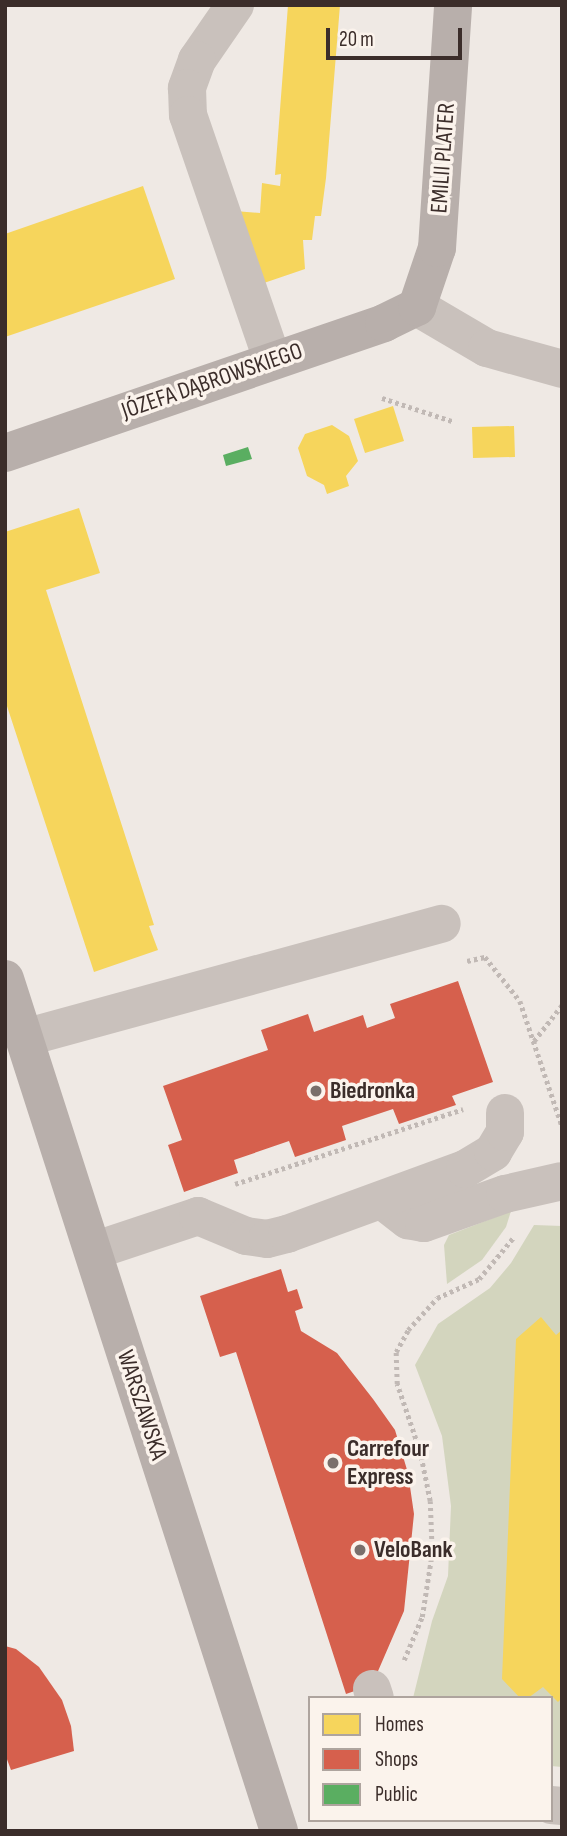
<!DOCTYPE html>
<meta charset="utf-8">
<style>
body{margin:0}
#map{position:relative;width:567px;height:1836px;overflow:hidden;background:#efe9e4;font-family:"Sofia Sans Condensed",sans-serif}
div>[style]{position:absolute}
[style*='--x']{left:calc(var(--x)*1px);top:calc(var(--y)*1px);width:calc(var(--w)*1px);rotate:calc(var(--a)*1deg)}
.green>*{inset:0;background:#d3d5be}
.homes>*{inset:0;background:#f6d55c}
.shops>*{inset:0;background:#d6604d}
.public>*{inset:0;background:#5aae61}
.path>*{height:4.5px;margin-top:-2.25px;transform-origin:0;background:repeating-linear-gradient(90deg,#c1b9b5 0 3.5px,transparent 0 7px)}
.minor>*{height:38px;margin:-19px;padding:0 19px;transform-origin:19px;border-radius:19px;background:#c9c1bc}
.major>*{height:38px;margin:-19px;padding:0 19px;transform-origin:19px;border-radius:19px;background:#b8afab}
.dots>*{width:19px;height:19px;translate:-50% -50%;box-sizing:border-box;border:4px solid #fbf3ec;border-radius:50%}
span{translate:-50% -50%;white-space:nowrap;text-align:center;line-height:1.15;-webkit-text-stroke:7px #fbf3ec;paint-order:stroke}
.street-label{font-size:24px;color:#3b2d2a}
.poi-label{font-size:24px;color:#3b2d2a;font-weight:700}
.left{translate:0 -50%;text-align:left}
.frame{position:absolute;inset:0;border:7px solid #3b2d2a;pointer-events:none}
.legend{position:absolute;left:308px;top:1696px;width:245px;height:126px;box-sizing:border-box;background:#fbf3ec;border:2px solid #aea49e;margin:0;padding:9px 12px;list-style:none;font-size:21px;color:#3b2d2a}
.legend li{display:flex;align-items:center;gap:14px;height:35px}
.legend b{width:35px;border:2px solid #aea49e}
.scale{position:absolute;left:326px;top:28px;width:136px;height:32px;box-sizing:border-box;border:4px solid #3b2d2a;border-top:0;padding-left:9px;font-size:21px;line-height:24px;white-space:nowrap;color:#3b2d2a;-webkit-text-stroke:5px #fbf3ec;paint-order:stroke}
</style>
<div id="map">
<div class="green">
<i style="clip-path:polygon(511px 1211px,506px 1227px,482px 1260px,447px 1284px,444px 1245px,449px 1235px)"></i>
<i style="clip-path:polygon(534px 1225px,562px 1226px,562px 1767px,551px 1766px,551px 1698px,413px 1698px,432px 1621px,448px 1576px,451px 1506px,442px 1436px,415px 1365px,438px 1324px,490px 1288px,511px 1263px)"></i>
</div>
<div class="homes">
<i style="clip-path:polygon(288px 5px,340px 5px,326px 178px,321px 216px,315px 216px,312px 240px,303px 240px,305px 269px,261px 284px,235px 211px,260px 213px,262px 183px,280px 186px,281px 174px,275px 175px)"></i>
<i style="clip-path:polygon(143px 186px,175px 279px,5px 337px,5px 234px)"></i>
<i style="clip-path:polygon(393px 406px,404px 441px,365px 453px,354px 419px)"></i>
<i style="clip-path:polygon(332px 425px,349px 436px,358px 461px,346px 476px,349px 486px,327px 494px,324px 485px,307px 476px,298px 448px,305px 434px)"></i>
<i style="clip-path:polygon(514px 426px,515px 457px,473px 458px,472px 427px)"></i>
<i style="clip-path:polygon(79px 508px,100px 573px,46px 590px,154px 925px,149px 926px,158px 950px,94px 972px,5px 700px,5px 532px)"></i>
<i style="clip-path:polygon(541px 1317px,556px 1335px,562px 1330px,562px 1698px,558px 1702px,543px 1687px,528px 1698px,520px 1698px,502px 1679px,516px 1339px)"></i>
</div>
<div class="shops">
<i style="clip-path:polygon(458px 981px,493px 1082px,452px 1096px,456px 1105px,399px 1124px,393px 1109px,342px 1126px,346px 1140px,295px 1157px,289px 1141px,234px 1160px,238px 1173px,184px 1192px,168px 1145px,182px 1140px,163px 1086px,268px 1050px,261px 1030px,308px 1014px,314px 1032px,363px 1015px,367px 1028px,395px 1018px,390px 1004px)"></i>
<i style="clip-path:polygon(281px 1269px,288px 1292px,297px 1289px,303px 1308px,295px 1311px,301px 1331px,337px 1353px,373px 1399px,395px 1430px,408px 1473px,414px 1514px,404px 1611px,372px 1685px,346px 1694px,236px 1352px,220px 1357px,200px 1296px)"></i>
<i style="clip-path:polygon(5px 1646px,16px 1649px,39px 1667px,62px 1700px,71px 1726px,74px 1751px,11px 1770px,5px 1754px)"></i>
</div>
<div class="public">
<i style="clip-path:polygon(248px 447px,252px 459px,226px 466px,223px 455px)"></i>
</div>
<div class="path">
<i style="--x:382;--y:398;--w:74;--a:18.2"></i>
<i style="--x:467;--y:961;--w:18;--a:-13"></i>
<i style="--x:485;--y:957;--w:56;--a:51.5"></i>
<i style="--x:520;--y:1001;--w:132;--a:71.4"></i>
<i style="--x:534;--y:1041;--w:46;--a:-52.1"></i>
<i style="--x:235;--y:1184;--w:240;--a:-18.2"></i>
<i style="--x:404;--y:1660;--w:47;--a:-67.3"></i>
<i style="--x:422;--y:1617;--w:65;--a:-81.1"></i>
<i style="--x:432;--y:1553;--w:52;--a:-92.2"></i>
<i style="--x:430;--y:1501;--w:50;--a:-101.5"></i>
<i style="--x:420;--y:1452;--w:72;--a:-108.7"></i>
<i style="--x:397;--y:1384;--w:32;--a:-92"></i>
<i style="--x:396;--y:1352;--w:25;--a:-61"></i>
<i style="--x:408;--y:1330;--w:43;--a:-47.8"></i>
<i style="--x:437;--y:1298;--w:46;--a:-24.3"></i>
<i style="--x:479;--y:1279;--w:53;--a:-50.3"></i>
</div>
<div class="minor">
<i style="--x:235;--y:5;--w:67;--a:124.6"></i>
<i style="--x:197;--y:60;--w:30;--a:110"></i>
<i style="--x:187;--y:88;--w:27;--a:88"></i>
<i style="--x:188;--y:115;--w:258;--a:71"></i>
<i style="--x:417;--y:307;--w:81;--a:30.4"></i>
<i style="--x:487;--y:348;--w:78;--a:15.6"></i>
<i style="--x:24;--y:1038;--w:433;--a:-15.3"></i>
<i style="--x:382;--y:1200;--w:33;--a:38"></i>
<i style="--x:408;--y:1220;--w:16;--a:11"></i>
<i style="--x:424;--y:1223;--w:86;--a:-19.7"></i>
<i style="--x:505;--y:1194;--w:58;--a:-12.8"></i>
<i style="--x:93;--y:1251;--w:111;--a:-18.4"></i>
<i style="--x:198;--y:1216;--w:52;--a:22.6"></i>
<i style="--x:246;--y:1236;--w:21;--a:8"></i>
<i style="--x:267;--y:1239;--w:21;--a:-14"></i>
<i style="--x:287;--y:1234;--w:189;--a:-20.1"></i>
<i style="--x:465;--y:1169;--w:33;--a:-31"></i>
<i style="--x:493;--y:1152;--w:23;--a:-59"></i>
<i style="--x:505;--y:1132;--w:19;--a:-90"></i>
<i style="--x:372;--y:1689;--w:9;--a:72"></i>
<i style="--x:551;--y:1805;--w:11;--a:5"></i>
</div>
<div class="major">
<i style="--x:5;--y:453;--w:401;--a:-18.9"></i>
<i style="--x:384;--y:323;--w:37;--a:-26"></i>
<i style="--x:417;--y:307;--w:62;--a:-71.3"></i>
<i style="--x:437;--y:248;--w:244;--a:-86.2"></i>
<i style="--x:5;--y:979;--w:895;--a:72.17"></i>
</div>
<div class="dots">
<i style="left:316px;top:1091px;background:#7a6f6b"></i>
<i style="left:333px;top:1463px;background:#7a6f6b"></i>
<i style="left:360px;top:1550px;background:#7a6f6b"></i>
</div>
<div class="street-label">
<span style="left:443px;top:158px;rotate:-86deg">EMILII PLATER</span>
<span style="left:212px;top:381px;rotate:-19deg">JÓZEFA DĄBROWSKIEGO</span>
<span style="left:142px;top:1405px;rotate:72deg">WARSZAWSKA</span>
</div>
<div class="poi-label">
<span class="left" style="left:330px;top:1091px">Biedronka</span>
<span class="left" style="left:347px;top:1463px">Carrefour<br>Express</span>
<span class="left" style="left:374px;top:1550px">VeloBank</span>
</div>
<div class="frame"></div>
<ul class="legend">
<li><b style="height:19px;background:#f6d55c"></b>Homes</li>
<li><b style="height:19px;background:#d6604d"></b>Shops</li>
<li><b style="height:19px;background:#5aae61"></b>Public</li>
</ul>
<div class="scale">20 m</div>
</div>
